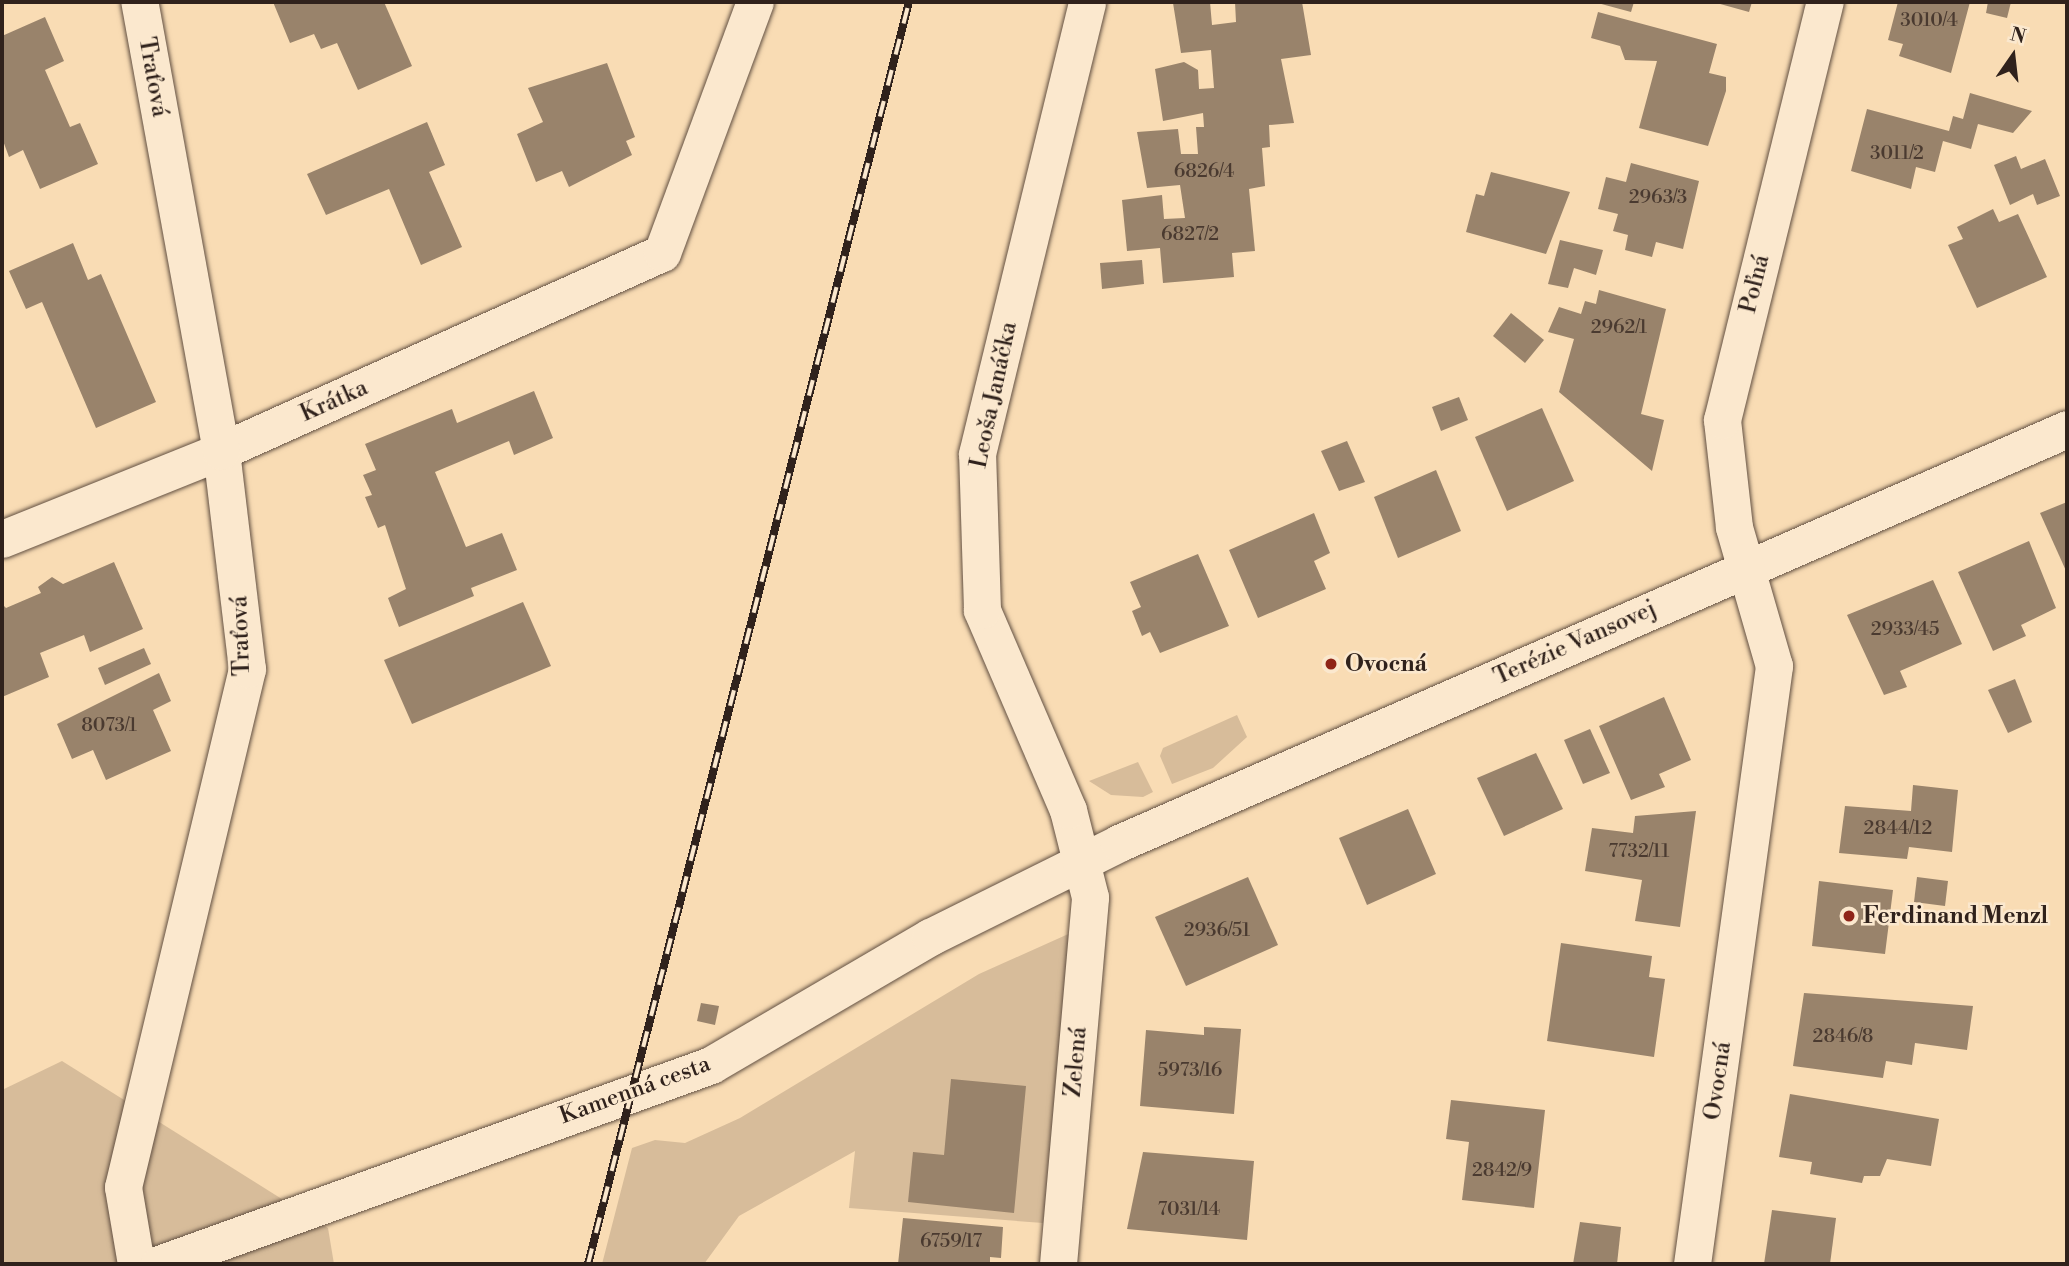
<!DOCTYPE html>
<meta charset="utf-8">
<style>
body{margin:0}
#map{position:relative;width:2069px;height:1266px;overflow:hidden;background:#f9dcb4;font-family:"Libre Bodoni",serif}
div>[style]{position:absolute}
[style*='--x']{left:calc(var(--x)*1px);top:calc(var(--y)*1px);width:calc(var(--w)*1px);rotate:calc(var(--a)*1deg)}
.green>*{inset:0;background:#d7bc9a}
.building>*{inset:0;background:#99836b}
.roads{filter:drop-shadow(0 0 2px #625042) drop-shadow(0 0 2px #625042)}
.street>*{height:37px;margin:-18.5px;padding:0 18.5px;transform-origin:18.5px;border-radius:18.5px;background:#fbe8ce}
.rail>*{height:8px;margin-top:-4px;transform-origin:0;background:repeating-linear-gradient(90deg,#fbe8ce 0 16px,#30221c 0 32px);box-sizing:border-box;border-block:2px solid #30221c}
.dots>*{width:19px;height:19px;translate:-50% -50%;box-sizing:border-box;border:4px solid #fbe8ce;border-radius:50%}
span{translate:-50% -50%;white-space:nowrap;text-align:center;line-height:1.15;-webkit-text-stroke:5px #fbe8ce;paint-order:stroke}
.number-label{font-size:19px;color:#4a3a30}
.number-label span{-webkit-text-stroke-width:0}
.street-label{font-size:23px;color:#30221c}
.poi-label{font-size:23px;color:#30221c;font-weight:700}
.left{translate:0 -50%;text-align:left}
.frame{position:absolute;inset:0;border:4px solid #30221c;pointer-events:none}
.north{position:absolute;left:1978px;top:21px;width:70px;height:70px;-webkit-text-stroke:5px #fbe8ce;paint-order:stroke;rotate:14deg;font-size:19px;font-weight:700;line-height:28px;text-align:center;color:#30221c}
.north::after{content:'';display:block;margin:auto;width:24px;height:32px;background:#30221c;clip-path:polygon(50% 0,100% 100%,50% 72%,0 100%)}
</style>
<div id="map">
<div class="green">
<i style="clip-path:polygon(1237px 715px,1247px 737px,1213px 768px,1172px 784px,1160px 756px,1163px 748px)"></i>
<i style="clip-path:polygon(1138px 762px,1153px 792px,1143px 797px,1111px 795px,1089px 781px)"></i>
<i style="clip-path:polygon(1075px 931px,1043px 1223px,849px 1208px,855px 1151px,739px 1216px,704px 1264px,602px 1264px,632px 1148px,655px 1140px,685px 1143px,740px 1118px,979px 974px)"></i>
<i style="clip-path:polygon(62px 1061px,328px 1228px,334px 1264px,2px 1264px,2px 1090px)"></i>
</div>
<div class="building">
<i style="clip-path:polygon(273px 2px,384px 2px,412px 66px,358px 90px,337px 43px,321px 49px,314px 34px,290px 43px)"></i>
<i style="clip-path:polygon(1210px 2px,1212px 25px,1236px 22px,1235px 2px,1302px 2px,1311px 55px,1281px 59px,1294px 123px,1269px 125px,1270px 147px,1262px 148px,1265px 186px,1249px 189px,1255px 251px,1232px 253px,1234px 277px,1163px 283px,1160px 248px,1127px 251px,1122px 200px,1162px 195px,1164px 219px,1185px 218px,1180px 185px,1147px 188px,1137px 132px,1178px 129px,1181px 154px,1198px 154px,1196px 127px,1204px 127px,1203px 113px,1163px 121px,1155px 69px,1184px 62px,1198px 70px,1199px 89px,1214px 88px,1211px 50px,1181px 53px,1173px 3px)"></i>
<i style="clip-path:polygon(1594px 2px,1634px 2px,1631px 12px)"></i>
<i style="clip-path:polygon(1713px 2px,1752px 2px,1749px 12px)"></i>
<i style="clip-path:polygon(1898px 2px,1970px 2px,1951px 73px,1899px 56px,1903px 44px,1888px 40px)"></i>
<i style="clip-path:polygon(1988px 2px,2011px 2px,2007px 18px,1986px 13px)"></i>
<i style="clip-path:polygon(1598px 12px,1717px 44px,1709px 73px,1726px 77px,1726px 91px,1708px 146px,1639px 128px,1657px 61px,1625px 60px,1620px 46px,1591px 38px)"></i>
<i style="clip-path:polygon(45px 17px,64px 61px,45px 70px,70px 127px,80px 123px,98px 164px,40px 189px,23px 150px,9px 157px,2px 138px,2px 36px)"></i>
<i style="clip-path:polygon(607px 63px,635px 137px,626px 141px,632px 155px,569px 187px,562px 171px,536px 182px,517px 134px,543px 122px,528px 88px)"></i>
<i style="clip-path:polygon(1970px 93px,2032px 111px,2013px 133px,1978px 124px,1971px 149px,1943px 141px,1935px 172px,1916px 167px,1911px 189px,1851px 171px,1867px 109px,1949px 131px,1953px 116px,1963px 119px)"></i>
<i style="clip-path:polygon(427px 122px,445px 165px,429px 172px,462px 247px,421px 265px,389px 189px,326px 215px,307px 174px)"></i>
<i style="clip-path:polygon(2016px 156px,2021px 169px,2045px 159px,2060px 196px,2037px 205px,2033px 194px,2010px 205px,1994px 165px)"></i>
<i style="clip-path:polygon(1631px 163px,1699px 181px,1683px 249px,1656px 242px,1652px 257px,1625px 250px,1628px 235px,1613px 231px,1618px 214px,1598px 209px,1606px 177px,1626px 182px)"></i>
<i style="clip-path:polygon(1491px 172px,1570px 192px,1546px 254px,1466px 232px,1476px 194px,1484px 196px)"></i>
<i style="clip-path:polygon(1993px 209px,1999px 222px,2018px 214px,2047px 277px,1977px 308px,1948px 245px,1963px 239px,1957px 227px)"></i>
<i style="clip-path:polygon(1560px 240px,1603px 250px,1596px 275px,1574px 268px,1568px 288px,1548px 284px)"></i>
<i style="clip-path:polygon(73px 243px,88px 280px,101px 274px,156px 402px,96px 428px,42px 302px,26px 309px,9px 271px)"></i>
<i style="clip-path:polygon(1142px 260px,1144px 284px,1102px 289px,1100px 263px)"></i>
<i style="clip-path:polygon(1599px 290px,1666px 309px,1641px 414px,1664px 420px,1652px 471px,1559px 392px,1574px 339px,1548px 332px,1559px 307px,1581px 314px,1585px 301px,1596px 304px)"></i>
<i style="clip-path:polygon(1511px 313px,1544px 340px,1525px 363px,1493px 336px)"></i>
<i style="clip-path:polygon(534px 391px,553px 438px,514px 455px,509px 441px,435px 472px,466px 547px,502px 533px,517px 570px,471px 588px,474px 596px,399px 627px,388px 598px,406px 589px,385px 525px,378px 528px,365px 497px,372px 495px,363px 475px,376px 470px,365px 444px,452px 409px,457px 423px)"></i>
<i style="clip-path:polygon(1459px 397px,1468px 420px,1441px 431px,1432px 407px)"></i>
<i style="clip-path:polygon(1542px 408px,1574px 481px,1507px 511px,1475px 437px)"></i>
<i style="clip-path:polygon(1347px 441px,1365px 482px,1339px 491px,1321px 451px)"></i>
<i style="clip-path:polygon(1436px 470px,1461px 531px,1398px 558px,1374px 497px)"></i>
<i style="clip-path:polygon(2067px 502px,2067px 573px,2040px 513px)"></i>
<i style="clip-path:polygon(1314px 513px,1330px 553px,1314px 561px,1326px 589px,1258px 618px,1229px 550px)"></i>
<i style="clip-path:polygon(2029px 541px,2056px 608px,2021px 625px,2026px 636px,1993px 651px,1958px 572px)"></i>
<i style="clip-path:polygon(1198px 554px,1229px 626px,1160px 653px,1150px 632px,1142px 636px,1132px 611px,1141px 607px,1130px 582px)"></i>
<i style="clip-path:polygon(114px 562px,143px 629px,90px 652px,84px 635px,40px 653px,49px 677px,2px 697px,2px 604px,6px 608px,41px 593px,38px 587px,52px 577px,63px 584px)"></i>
<i style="clip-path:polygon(1933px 580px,1962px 644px,1900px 671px,1907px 687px,1884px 695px,1847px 615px)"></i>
<i style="clip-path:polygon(523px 602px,551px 666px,412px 724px,384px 660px)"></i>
<i style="clip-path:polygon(144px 648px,151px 664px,105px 685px,98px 668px)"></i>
<i style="clip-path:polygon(159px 673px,171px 701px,153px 710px,171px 751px,106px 780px,93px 750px,72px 759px,57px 724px)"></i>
<i style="clip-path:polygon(2015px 679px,2032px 722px,2008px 733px,1988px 690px)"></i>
<i style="clip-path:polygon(1664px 697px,1691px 760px,1659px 774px,1665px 787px,1631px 800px,1599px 726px)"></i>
<i style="clip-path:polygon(1590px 729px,1610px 773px,1583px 784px,1564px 740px)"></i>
<i style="clip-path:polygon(1536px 753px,1563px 809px,1504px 836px,1477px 778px)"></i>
<i style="clip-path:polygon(1913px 785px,1958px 790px,1952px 852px,1909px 847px,1907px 859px,1839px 853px,1845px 806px,1911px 811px)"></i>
<i style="clip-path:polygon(1408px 809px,1436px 874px,1367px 905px,1339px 838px)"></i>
<i style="clip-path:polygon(1696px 811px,1680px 927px,1635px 921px,1642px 880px,1585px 871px,1592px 828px,1633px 833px,1635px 816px)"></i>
<i style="clip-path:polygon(1248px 877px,1278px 945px,1186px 986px,1155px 917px)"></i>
<i style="clip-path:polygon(1917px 877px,1948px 881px,1945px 906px,1914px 902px)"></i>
<i style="clip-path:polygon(1819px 881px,1893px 890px,1885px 954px,1812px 946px)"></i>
<i style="clip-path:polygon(1561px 943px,1652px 956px,1649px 977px,1665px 979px,1654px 1057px,1547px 1041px)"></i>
<i style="clip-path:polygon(1804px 993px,1973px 1006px,1967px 1050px,1915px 1043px,1912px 1065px,1886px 1061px,1883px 1078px,1793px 1066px)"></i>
<i style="clip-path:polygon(701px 1003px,719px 1006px,715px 1025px,697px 1021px)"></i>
<i style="clip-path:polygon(1204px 1027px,1241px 1029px,1234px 1114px,1140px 1106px,1146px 1030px,1204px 1035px)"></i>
<i style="clip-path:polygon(951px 1079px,1026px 1086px,1014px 1213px,908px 1202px,913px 1152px,944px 1155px)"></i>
<i style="clip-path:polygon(1790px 1094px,1939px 1119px,1931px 1166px,1887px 1159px,1880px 1176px,1864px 1176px,1862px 1183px,1810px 1174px,1812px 1162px,1779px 1157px)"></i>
<i style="clip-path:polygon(1451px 1100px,1545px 1110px,1534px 1208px,1462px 1200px,1469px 1142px,1446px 1139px)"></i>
<i style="clip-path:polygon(1143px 1152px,1254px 1161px,1247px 1240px,1127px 1229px)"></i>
<i style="clip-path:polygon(1772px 1210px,1836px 1218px,1830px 1264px,1764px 1264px)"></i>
<i style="clip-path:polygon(903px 1218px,1003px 1227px,1001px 1258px,990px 1257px,990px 1264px,898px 1264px)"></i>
<i style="clip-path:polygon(1580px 1222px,1621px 1227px,1617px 1264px,1573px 1264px)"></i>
</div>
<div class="roads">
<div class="street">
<i style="--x:2;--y:539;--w:236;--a:-21.9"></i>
<i style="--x:221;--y:451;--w:483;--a:-24.2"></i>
<i style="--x:662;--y:253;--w:268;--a:-69.7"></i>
<i style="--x:136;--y:1264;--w:78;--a:-99.6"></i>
<i style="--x:123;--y:1187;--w:533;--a:-76.54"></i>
<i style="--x:247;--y:669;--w:220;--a:-96.8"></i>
<i style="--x:221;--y:451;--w:456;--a:-100.3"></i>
<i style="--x:159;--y:1264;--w:587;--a:-19.82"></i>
<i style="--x:711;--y:1065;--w:254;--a:-30.3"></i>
<i style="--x:930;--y:937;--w:211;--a:-26.4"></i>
<i style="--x:1119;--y:843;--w:1034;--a:-23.59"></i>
<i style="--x:1058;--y:1264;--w:368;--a:-85"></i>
<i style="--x:1090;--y:897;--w:90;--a:-104.2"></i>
<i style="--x:1068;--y:810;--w:218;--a:-113.3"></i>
<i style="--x:982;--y:610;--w:156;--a:-91.8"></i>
<i style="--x:977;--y:454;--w:465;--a:-76.3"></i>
<i style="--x:1692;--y:1264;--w:604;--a:-82.19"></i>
<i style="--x:1774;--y:666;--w:145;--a:-106.1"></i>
<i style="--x:1734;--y:527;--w:108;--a:-96.4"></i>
<i style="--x:1722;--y:420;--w:431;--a:-76.2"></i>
</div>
</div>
<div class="rail">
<i style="--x:588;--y:1264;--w:1302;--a:-75.73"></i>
</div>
<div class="dots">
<i style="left:1331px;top:664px;background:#8f2418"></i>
<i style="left:1849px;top:916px;background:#8f2418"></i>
</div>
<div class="number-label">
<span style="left:1929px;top:21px">3010/4</span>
<span style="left:1897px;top:154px">3011/2</span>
<span style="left:1204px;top:172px">6826/4</span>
<span style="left:1658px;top:198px">2963/3</span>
<span style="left:1190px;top:235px">6827/2</span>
<span style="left:1619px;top:328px">2962/1</span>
<span style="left:1905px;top:630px">2933/45</span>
<span style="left:109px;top:726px">8073/1</span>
<span style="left:1898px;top:829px">2844/12</span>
<span style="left:1639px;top:852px">7732/11</span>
<span style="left:1217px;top:931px">2936/51</span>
<span style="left:1843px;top:1037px">2846/8</span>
<span style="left:1190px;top:1071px">5973/16</span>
<span style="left:1502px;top:1171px">2842/9</span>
<span style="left:1189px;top:1210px">7031/14</span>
<span style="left:951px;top:1242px">6759/17</span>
</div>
<div class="street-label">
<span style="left:153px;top:77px;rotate:80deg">Traťová</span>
<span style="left:1755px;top:284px;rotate:-76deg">Poľná</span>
<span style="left:994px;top:395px;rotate:-78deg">Leoša Janáčka</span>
<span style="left:334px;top:401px;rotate:-24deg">Krátka</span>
<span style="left:241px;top:636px;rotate:-92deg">Traťová</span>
<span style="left:1575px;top:643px;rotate:-24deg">Terézie Vansovej</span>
<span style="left:1076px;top:1062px;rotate:-85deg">Zelená</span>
<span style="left:1718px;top:1081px;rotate:-82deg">Ovocná</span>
<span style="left:635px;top:1090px;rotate:-20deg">Kamenná cesta</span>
</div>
<div class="poi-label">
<span class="left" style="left:1345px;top:664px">Ovocná</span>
<span class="left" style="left:1863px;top:916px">Ferdinand Menzl</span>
</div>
<div class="frame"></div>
<div class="north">N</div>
</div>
